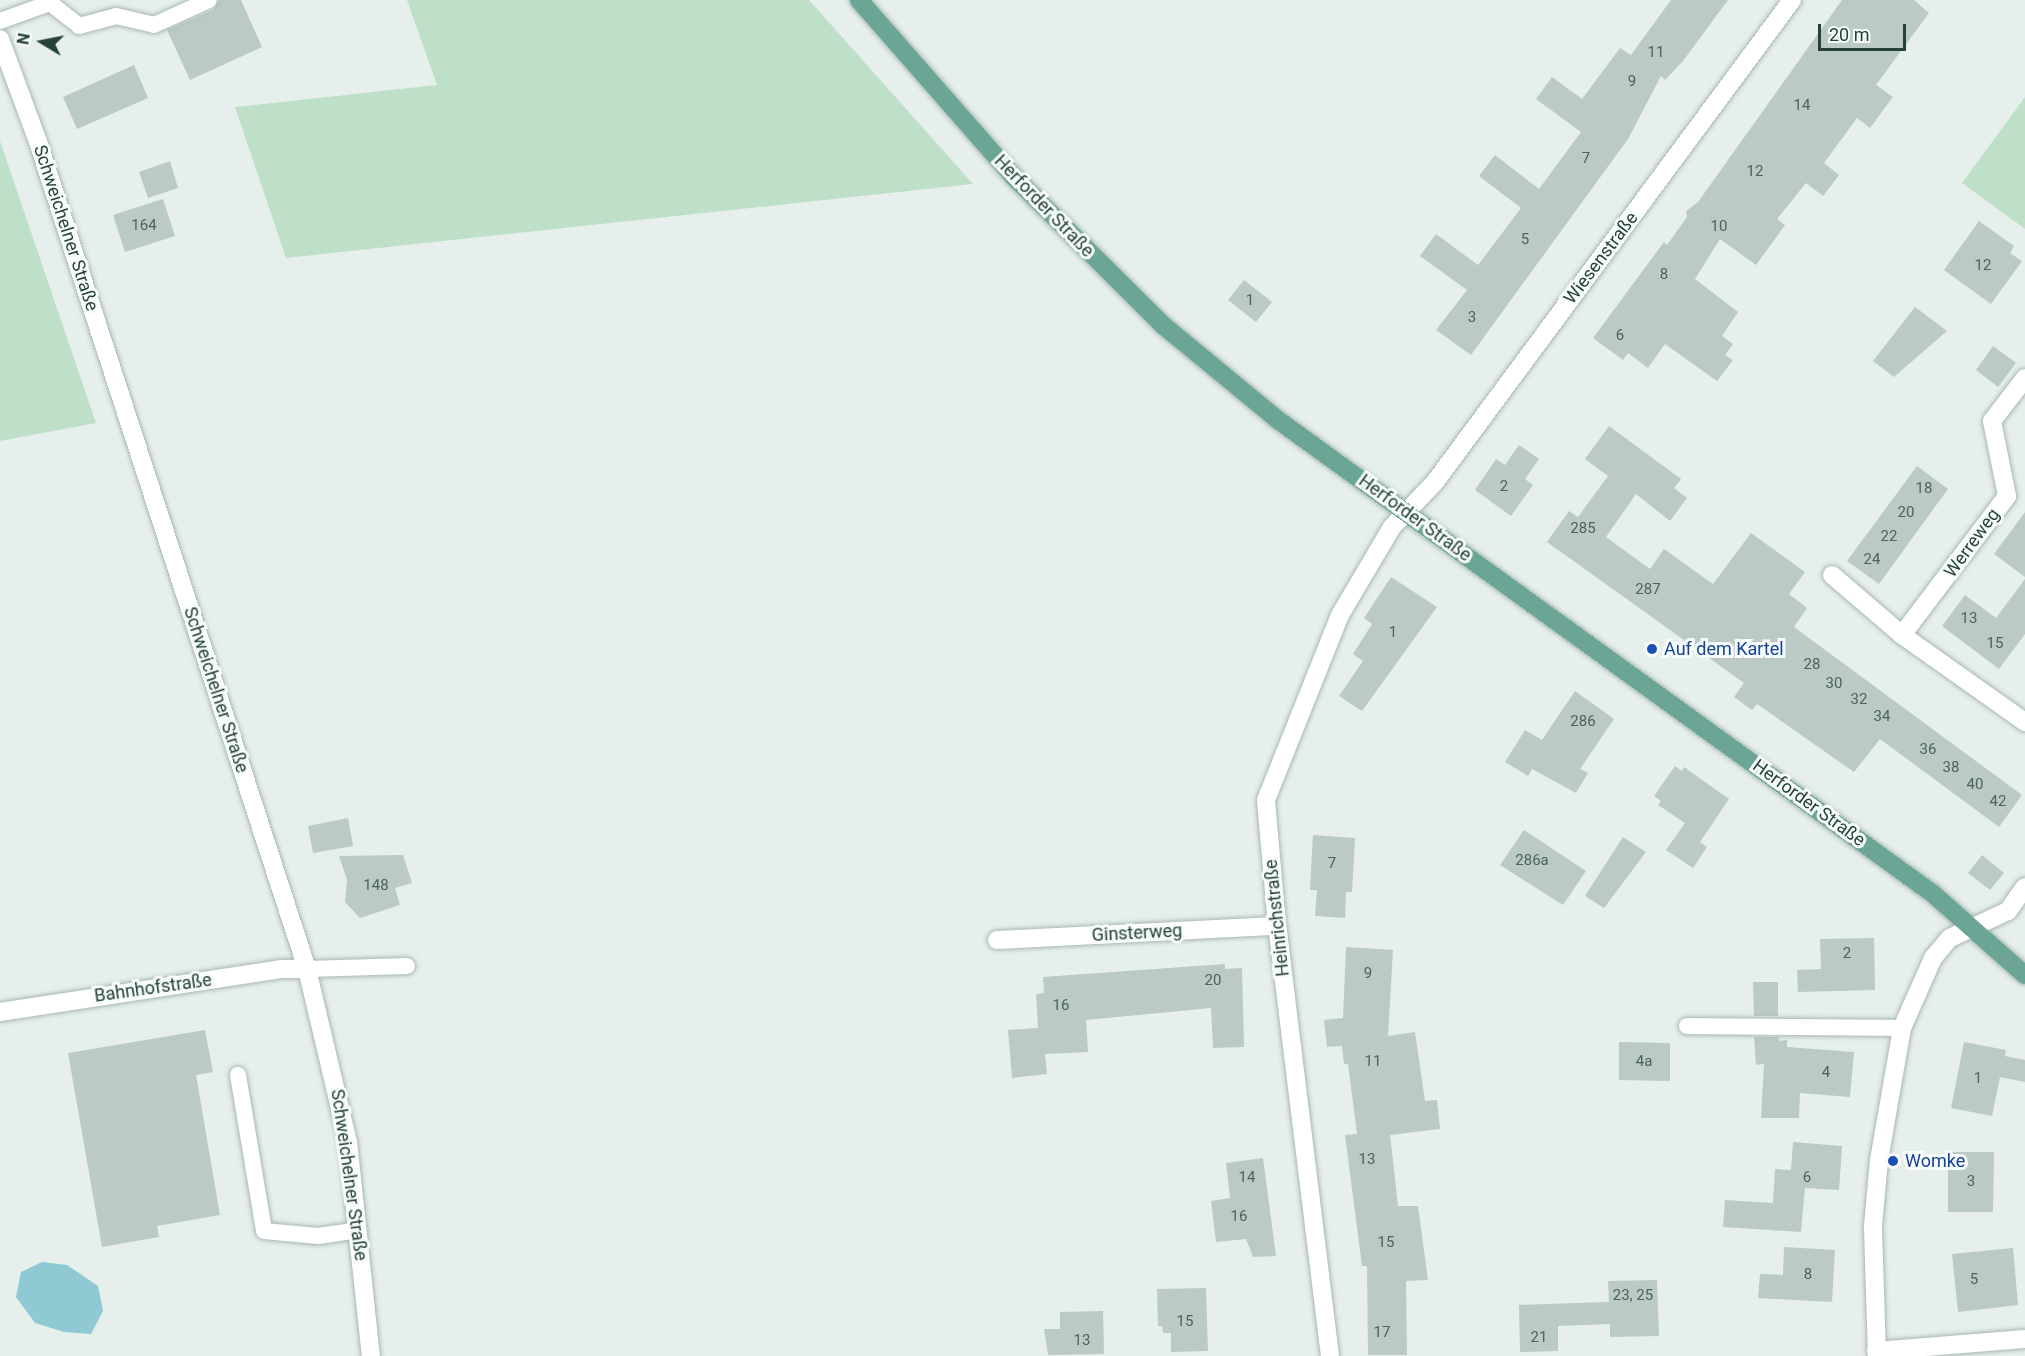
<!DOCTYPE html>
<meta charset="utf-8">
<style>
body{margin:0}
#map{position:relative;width:2025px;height:1356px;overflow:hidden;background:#e6efeb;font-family:Roboto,sans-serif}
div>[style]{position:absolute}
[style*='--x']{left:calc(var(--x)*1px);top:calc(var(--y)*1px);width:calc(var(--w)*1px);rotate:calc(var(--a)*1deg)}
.green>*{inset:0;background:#bfe0c8}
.water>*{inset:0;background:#8ec9d4}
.building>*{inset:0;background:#bbcac4}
.roads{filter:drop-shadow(0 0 2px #a8b8b2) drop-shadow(0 0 2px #a8b8b2)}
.service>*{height:16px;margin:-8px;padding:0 8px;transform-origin:8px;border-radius:8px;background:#fff}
.minor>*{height:18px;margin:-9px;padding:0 9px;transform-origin:9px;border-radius:9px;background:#fff}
.tertiary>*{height:18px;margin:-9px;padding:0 9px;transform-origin:9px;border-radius:9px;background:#fff}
.primary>*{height:18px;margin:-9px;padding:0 9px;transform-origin:9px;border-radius:9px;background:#6aa596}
.dots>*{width:16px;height:16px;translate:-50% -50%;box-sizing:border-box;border:3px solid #f7fbf9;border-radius:50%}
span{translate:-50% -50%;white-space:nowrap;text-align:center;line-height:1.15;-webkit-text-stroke:6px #f7fbf9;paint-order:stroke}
.number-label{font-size:15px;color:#4a645c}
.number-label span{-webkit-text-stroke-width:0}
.street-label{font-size:18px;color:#24423a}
.transit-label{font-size:18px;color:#164399}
.left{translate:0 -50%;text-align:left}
.north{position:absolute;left:12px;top:12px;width:60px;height:60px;-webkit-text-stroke:4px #f7fbf9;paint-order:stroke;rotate:280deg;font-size:16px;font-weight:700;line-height:24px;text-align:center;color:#24423a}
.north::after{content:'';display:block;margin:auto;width:21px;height:27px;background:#24423a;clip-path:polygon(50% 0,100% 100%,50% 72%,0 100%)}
.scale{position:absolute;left:1818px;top:24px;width:88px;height:27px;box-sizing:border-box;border:3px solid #24423a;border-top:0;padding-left:8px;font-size:18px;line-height:21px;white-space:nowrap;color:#24423a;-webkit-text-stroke:4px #f7fbf9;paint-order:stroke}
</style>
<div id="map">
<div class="green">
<i style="clip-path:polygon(407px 0,809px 0,973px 184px,286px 258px,235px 107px,437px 85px)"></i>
<i style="clip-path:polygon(2025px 97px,2025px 229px,1962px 183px)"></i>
<i style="clip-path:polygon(0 141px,96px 423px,0 441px)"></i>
</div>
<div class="water">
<i style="clip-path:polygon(42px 1262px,67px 1265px,98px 1286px,103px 1311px,91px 1334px,64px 1332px,35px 1323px,16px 1297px,21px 1272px)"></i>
</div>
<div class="building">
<i style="clip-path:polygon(219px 0,241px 0,262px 47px,190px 80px,167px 30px,213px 10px)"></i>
<i style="clip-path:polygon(1671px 0,1728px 0,1683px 61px,1665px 80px,1661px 76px,1628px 139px,1471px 355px,1436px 330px,1467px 290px,1420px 256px,1436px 234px,1478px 265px,1521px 208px,1479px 176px,1495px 155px,1539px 189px,1581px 132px,1536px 99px,1552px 77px,1582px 99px,1620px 48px,1631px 55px)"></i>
<i style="clip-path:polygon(1842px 0,1914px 0,1929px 13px,1876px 85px,1893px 97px,1870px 128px,1857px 118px,1824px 163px,1839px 175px,1823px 196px,1806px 183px,1777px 219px,1785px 225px,1756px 265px,1720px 239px,1695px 279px,1738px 312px,1722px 336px,1733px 344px,1725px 355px,1733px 360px,1717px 381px,1665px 344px,1648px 368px,1628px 353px,1623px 360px,1593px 338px,1664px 242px,1667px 245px,1687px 217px,1686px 211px,1698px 202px)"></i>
<i style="clip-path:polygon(134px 65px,148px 98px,77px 129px,63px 97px)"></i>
<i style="clip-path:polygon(170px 161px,178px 188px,148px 198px,139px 172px)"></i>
<i style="clip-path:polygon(163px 199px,175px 236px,125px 252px,113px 215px)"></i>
<i style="clip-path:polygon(1979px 221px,2014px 246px,2010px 253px,2022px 261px,1991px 304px,1944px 270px)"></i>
<i style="clip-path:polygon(1244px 280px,1272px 302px,1256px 322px,1228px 300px)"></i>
<i style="clip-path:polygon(1915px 307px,1947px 331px,1894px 377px,1873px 361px)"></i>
<i style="clip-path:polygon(1993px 346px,2016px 363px,1998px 387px,1976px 370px)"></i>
<i style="clip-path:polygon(1609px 426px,1681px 479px,1674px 488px,1687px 498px,1670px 521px,1636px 494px,1606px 537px,1650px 569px,1664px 549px,1713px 584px,1751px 533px,1805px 572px,1789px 594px,1807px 608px,1794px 627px,2022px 795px,1999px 827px,1880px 739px,1854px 772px,1757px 704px,1752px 710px,1734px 697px,1744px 683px,1547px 542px,1569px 511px,1578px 517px,1608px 476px,1585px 459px)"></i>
<i style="clip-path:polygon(1519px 445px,1539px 459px,1525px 479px,1533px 485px,1511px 516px,1475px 490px,1496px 459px,1505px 465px)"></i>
<i style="clip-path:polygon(1917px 466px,1948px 489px,1879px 584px,1847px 561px)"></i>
<i style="clip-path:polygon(2025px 512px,2025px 577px,1994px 554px)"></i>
<i style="clip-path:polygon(1391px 577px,1437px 607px,1362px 711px,1339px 696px,1363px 661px,1353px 654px,1372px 624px,1364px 618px)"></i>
<i style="clip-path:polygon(2025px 579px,2025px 634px,1999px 669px,1942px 626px,1965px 595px,1996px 618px)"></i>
<i style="clip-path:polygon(1575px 691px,1614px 719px,1580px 769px,1588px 773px,1576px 793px,1532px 769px,1528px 776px,1505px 762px,1525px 730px,1542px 740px)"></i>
<i style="clip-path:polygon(1675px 766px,1682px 771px,1684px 767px,1729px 799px,1700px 842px,1707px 847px,1693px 868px,1666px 850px,1685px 823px,1658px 805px,1661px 801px,1654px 796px)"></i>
<i style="clip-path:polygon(348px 818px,353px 846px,313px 853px,308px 826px)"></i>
<i style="clip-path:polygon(1524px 830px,1586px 871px,1563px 905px,1500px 865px)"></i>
<i style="clip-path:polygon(1313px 835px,1355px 838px,1352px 892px,1346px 892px,1345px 918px,1315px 916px,1317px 890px,1310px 890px)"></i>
<i style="clip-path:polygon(1623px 837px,1646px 852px,1604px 908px,1585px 896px)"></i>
<i style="clip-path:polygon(403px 855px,412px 883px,395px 888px,400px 905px,360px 918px,345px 902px,347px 880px,339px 856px)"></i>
<i style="clip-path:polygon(1982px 855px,2004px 873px,1990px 890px,1968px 873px)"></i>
<i style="clip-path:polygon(1874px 938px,1875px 990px,1798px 992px,1797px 970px,1821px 969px,1820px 939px)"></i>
<i style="clip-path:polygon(1346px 947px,1393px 950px,1388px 1036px,1415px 1032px,1425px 1101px,1437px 1100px,1440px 1129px,1390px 1135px,1398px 1206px,1418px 1206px,1428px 1280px,1406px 1281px,1407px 1355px,1368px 1355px,1367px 1266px,1362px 1266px,1345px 1135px,1357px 1134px,1348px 1064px,1344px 1064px,1342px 1046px,1327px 1047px,1324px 1020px,1343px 1018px)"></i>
<i style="clip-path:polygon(1225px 964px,1225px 969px,1242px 968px,1244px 1047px,1213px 1048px,1211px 1008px,1086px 1020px,1088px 1052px,1045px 1054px,1047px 1074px,1012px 1078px,1008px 1030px,1038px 1028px,1036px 994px,1044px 993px,1043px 977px)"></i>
<i style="clip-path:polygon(1753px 982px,1778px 982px,1778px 1016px,1754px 1016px)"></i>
<i style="clip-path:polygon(205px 1030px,213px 1072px,196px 1075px,220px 1215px,157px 1226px,159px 1237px,102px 1247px,68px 1053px)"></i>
<i style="clip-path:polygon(1754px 1037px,1779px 1037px,1779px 1041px,1787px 1040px,1787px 1047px,1854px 1052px,1850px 1097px,1800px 1093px,1799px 1118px,1761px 1118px,1764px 1064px,1756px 1065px)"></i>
<i style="clip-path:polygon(1619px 1042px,1670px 1043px,1670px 1081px,1619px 1080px)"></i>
<i style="clip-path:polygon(1964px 1042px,2006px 1050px,2005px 1056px,2025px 1060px,2025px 1082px,2000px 1077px,1992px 1116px,1951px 1108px)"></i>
<i style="clip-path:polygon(1793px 1142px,1842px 1146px,1839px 1190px,1805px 1188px,1801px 1232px,1723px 1227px,1725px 1200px,1773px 1203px,1775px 1169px,1791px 1170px)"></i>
<i style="clip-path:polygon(1948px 1152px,1994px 1152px,1993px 1212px,1948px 1212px)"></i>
<i style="clip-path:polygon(1263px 1158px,1276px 1256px,1253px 1257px,1246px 1239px,1216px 1242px,1211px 1201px,1230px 1198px,1226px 1163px)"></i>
<i style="clip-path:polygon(1784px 1247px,1835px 1250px,1832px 1302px,1758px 1298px,1760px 1274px,1783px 1275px)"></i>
<i style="clip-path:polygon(2013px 1248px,2018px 1305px,1958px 1312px,1952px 1254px)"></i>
<i style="clip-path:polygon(1657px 1280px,1659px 1336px,1610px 1337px,1610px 1324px,1558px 1326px,1558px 1351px,1520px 1352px,1519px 1305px,1609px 1302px,1608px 1281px)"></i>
<i style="clip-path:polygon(1206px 1288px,1208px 1351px,1171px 1352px,1171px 1333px,1163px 1333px,1162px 1326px,1158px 1326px,1157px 1289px)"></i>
<i style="clip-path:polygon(1103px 1311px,1104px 1354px,1048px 1355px,1044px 1329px,1060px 1329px,1060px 1312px)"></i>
</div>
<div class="roads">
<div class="service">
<i style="--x:0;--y:21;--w:53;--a:-19.8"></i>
<i style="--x:50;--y:3;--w:37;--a:38"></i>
<i style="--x:79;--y:26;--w:38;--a:-15"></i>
<i style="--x:116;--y:16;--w:39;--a:13"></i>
<i style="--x:154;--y:25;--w:60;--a:-24.4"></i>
<i style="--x:307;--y:969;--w:100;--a:-1.7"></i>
<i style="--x:1687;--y:1026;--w:215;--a:0.5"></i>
<i style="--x:238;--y:1075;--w:158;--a:80.5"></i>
<i style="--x:264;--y:1231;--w:54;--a:5.3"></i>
<i style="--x:318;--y:1236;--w:41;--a:-8.3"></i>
</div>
<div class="minor">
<i style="--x:1832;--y:575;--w:92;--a:40.6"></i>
<i style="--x:1902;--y:635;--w:151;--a:35.3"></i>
<i style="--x:1902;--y:635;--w:174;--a:-52.9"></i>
<i style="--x:2007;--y:496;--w:76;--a:-101.3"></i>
<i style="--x:1992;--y:421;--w:54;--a:-52.5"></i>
<i style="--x:997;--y:940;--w:280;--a:-2.9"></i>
<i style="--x:0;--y:1012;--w:284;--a:-8.7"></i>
<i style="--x:281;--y:969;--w:26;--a:0"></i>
<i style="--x:1876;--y:1351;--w:149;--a:-4.6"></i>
<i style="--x:1330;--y:1356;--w:433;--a:-97"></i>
<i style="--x:1277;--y:926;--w:126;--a:-95"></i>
<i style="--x:1266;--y:800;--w:199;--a:-68.2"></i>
<i style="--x:1340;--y:615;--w:102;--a:-59.4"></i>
<i style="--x:1392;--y:527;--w:62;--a:-46.3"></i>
<i style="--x:1435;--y:482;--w:600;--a:-53.47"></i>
<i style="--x:1877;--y:1356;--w:130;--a:-91.8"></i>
<i style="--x:1873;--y:1226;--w:66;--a:-84.8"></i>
<i style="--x:1879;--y:1160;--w:134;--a:-80.1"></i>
<i style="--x:1902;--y:1028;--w:77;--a:-66.1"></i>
<i style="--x:1933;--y:958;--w:26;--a:-50"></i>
<i style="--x:1950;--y:938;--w:64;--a:-25"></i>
<i style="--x:2008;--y:911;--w:29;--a:-55"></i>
</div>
<div class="tertiary">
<i style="--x:0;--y:39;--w:110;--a:69.7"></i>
<i style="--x:38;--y:142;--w:870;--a:71.98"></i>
<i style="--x:307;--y:969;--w:178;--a:76.7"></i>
<i style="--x:348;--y:1142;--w:215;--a:83.9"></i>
</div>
<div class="primary">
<i style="--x:859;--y:0;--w:235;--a:48.8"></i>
<i style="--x:1014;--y:177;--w:211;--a:44.8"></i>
<i style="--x:1164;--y:326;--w:148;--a:39.5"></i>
<i style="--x:1278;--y:420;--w:807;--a:35.88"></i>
<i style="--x:1932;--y:893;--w:124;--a:41.4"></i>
</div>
</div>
<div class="dots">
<i style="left:1652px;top:649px;background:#1a4fb4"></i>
<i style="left:1893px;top:1161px;background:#1a4fb4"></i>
</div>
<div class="number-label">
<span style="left:1656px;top:53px">11</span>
<span style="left:1632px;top:82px">9</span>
<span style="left:1802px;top:106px">14</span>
<span style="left:1586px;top:159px">7</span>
<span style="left:1755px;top:172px">12</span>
<span style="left:144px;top:226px">164</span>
<span style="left:1719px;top:227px">10</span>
<span style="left:1525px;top:240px">5</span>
<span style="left:1983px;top:266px">12</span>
<span style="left:1664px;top:275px">8</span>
<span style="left:1250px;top:301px">1</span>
<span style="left:1472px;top:318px">3</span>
<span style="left:1620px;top:336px">6</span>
<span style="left:1504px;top:487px">2</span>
<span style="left:1924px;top:489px">18</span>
<span style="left:1906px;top:513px">20</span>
<span style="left:1583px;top:529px">285</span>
<span style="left:1889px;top:537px">22</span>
<span style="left:1872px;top:560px">24</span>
<span style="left:1648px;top:590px">287</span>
<span style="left:1969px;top:619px">13</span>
<span style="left:1393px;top:633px">1</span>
<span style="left:1995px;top:644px">15</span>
<span style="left:1812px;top:665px">28</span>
<span style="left:1834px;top:684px">30</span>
<span style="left:1859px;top:700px">32</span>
<span style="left:1882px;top:717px">34</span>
<span style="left:1583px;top:722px">286</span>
<span style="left:1928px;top:750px">36</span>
<span style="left:1951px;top:768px">38</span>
<span style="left:1975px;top:785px">40</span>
<span style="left:1998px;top:802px">42</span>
<span style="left:1532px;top:861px">286a</span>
<span style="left:1332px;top:864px">7</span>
<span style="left:376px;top:886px">148</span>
<span style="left:1847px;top:954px">2</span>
<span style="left:1368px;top:974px">9</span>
<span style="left:1213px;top:981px">20</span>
<span style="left:1061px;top:1006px">16</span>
<span style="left:1373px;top:1062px">11</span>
<span style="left:1644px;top:1062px">4a</span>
<span style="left:1826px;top:1073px">4</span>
<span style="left:1978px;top:1079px">1</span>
<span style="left:1367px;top:1160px">13</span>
<span style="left:1247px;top:1178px">14</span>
<span style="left:1807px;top:1178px">6</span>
<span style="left:1971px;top:1182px">3</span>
<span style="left:1239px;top:1217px">16</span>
<span style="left:1386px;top:1243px">15</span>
<span style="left:1808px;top:1275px">8</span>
<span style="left:1974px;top:1280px">5</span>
<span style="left:1633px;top:1296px">23, 25</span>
<span style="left:1185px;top:1322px">15</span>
<span style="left:1382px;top:1333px">17</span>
<span style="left:1539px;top:1338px">21</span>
<span style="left:1082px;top:1341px">13</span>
</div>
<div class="street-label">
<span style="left:1044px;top:206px;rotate:46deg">Herforder Straße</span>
<span style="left:66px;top:228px;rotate:72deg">Schweichelner Straße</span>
<span style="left:1601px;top:258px;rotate:-53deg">Wiesenstraße</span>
<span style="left:1415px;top:518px;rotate:36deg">Herforder Straße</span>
<span style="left:1972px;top:543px;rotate:-54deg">Werreweg</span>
<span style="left:216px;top:690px;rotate:72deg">Schweichelner Straße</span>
<span style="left:1809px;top:803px;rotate:36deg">Herforder Straße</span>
<span style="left:1277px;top:918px;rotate:-96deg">Heinrichstraße</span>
<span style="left:1137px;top:933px;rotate:-3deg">Ginsterweg</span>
<span style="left:153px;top:988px;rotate:-8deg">Bahnhofstraße</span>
<span style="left:349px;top:1175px;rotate:82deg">Schweichelner Straße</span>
</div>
<div class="transit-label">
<span class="left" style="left:1664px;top:649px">Auf dem Kartel</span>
<span class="left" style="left:1905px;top:1161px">Womke</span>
</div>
<div class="north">N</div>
<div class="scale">20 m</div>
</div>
